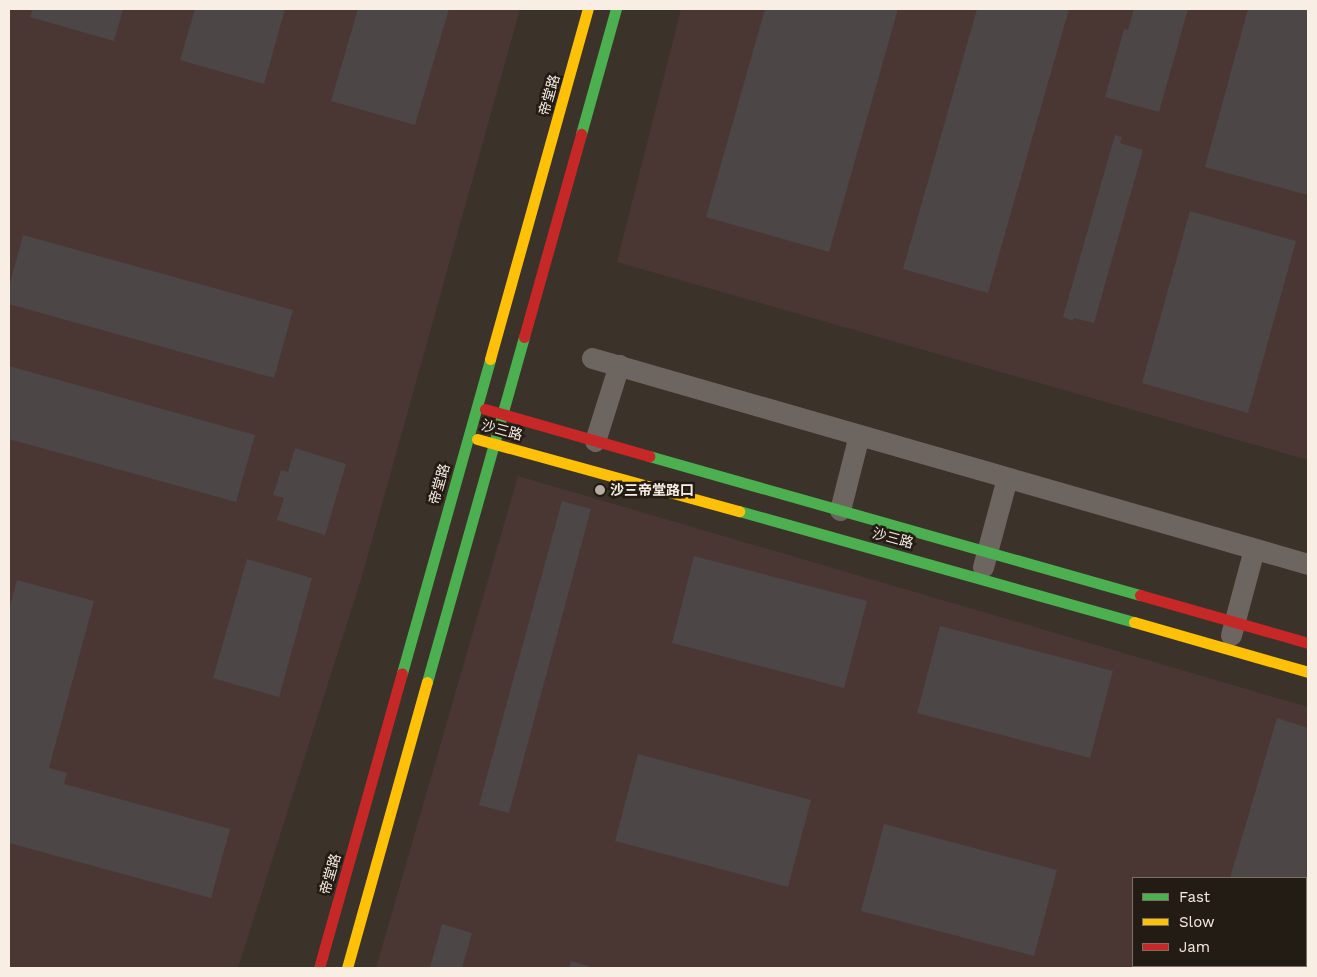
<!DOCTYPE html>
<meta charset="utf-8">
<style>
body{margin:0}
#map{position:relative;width:1317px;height:977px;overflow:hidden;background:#3b322a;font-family:"Work Sans","Noto Sans SC",sans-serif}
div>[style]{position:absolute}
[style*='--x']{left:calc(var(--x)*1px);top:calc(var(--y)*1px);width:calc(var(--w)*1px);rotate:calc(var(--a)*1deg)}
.industrial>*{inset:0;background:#4a3734}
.building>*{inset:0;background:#4c4647}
.street>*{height:21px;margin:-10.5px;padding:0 10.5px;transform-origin:10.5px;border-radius:10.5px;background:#6d6660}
.fast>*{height:11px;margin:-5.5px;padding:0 5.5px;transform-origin:5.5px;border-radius:5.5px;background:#4caf50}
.slow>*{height:11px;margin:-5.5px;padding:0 5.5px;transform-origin:5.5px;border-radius:5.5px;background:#ffc107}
.jam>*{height:11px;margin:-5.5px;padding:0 5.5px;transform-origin:5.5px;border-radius:5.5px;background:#c62828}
.dots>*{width:14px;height:14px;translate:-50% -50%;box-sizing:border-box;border:2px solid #231c14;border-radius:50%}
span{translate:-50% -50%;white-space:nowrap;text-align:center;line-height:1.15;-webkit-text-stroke:5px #231c14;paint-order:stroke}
.street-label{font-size:14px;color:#f9eee4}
.poi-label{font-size:14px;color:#f9eee4;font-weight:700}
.left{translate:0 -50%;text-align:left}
.frame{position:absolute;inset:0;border:10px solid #f9eee4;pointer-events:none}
.legend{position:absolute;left:1132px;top:877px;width:175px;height:90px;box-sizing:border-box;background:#231c14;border:1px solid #797067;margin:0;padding:6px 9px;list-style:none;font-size:15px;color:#f9eee4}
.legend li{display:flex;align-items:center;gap:10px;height:25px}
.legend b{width:25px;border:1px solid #797067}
</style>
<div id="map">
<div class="industrial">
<i style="clip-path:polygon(9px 9px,520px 9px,362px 576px,238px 968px,9px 968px)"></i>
<i style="clip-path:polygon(681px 9px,1308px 9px,1308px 460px,617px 262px)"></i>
<i style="clip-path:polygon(evenodd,518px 476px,1308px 707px,1308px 968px,376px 968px,518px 476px,1133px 878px,1306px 878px,1306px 966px,1133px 966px,1133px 878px)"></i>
</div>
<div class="building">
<i style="clip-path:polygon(33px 9px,123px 9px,114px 41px,30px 17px)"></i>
<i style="clip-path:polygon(195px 9px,285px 9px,264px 84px,180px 60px)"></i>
<i style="clip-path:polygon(358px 9px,449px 9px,415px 125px,331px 101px)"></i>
<i style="clip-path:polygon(765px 9px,898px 9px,829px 252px,706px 217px)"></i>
<i style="clip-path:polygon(977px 9px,1069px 9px,988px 293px,903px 269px)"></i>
<i style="clip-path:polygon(1134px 9px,1188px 9px,1159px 112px,1105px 97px,1124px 29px,1128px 30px)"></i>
<i style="clip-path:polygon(1248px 9px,1308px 9px,1308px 195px,1205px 167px)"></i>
<i style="clip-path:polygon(1115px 135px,1122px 137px,1120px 143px,1143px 150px,1094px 323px,1074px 318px,1073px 321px,1063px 317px)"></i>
<i style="clip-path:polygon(1190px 211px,1296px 241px,1248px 413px,1142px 383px)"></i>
<i style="clip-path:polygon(23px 235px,293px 310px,274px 378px,9px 304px,9px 287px)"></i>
<i style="clip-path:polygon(9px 366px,255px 435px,236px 502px,9px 439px)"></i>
<i style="clip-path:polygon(295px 448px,346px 464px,325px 535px,277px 520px,284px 498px,273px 495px,281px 470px,288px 472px)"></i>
<i style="clip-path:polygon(562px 501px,591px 509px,509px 813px,479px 805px)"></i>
<i style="clip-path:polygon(694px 556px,867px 601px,844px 688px,672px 643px)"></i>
<i style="clip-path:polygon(247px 559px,312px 578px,279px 697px,213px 678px)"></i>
<i style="clip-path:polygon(17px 580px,94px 601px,49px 768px,67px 773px,64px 784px,230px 829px,211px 898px,9px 843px,9px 611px)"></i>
<i style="clip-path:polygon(940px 626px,1113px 671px,1090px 758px,917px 713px)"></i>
<i style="clip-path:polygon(1277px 718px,1308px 728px,1308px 894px,1306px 901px,1306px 878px,1230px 878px)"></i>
<i style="clip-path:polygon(638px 754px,811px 800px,788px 887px,615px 841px)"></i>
<i style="clip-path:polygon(884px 824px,1057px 870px,1034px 956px,861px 911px)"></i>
<i style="clip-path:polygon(442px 924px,472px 933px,462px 968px,430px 968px)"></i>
<i style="clip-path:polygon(571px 961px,595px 968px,569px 968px)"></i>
<i style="clip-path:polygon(1205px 966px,1287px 966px,1287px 968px,1204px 968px)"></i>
</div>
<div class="street">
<i style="--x:592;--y:358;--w:745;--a:16.05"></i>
<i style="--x:595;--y:441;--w:80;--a:-72.5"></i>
<i style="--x:840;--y:510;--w:77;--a:-75.8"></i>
<i style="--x:983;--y:567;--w:92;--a:-74.9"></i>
<i style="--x:1231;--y:635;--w:89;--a:-75"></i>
</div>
<div class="fast">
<i style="--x:581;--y:134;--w:130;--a:-74.4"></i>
<i style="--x:649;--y:456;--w:510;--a:15.81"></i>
<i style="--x:739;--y:511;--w:410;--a:15.7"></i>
<i style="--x:402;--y:673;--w:326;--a:-74.3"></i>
<i style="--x:427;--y:682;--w:358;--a:-74.3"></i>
</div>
<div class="slow">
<i style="--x:490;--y:359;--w:363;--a:-74.4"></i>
<i style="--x:477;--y:439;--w:272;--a:15.4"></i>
<i style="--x:1134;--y:622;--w:181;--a:16"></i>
<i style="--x:347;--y:968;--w:297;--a:-74.4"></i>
</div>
<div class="jam">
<i style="--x:524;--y:337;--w:211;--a:-74.3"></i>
<i style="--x:485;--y:409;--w:171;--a:16"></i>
<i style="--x:1140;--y:595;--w:175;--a:15.9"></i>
<i style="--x:319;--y:968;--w:306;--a:-74.3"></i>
</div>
<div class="dots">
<i style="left:600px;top:490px;background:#b6aca3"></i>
</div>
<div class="street-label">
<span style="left:549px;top:95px;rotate:-74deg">帝堂路</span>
<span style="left:502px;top:430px;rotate:15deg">沙三路</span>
<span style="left:439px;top:484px;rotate:-74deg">帝堂路</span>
<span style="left:893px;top:538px;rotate:15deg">沙三路</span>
<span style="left:330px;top:874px;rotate:-74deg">帝堂路</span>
</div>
<div class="poi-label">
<span class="left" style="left:610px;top:490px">沙三帝堂路口</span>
</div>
<div class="frame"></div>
<ul class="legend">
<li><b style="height:6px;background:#4caf50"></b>Fast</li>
<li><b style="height:6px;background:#ffc107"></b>Slow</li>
<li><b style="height:6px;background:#c62828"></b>Jam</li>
</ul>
</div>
